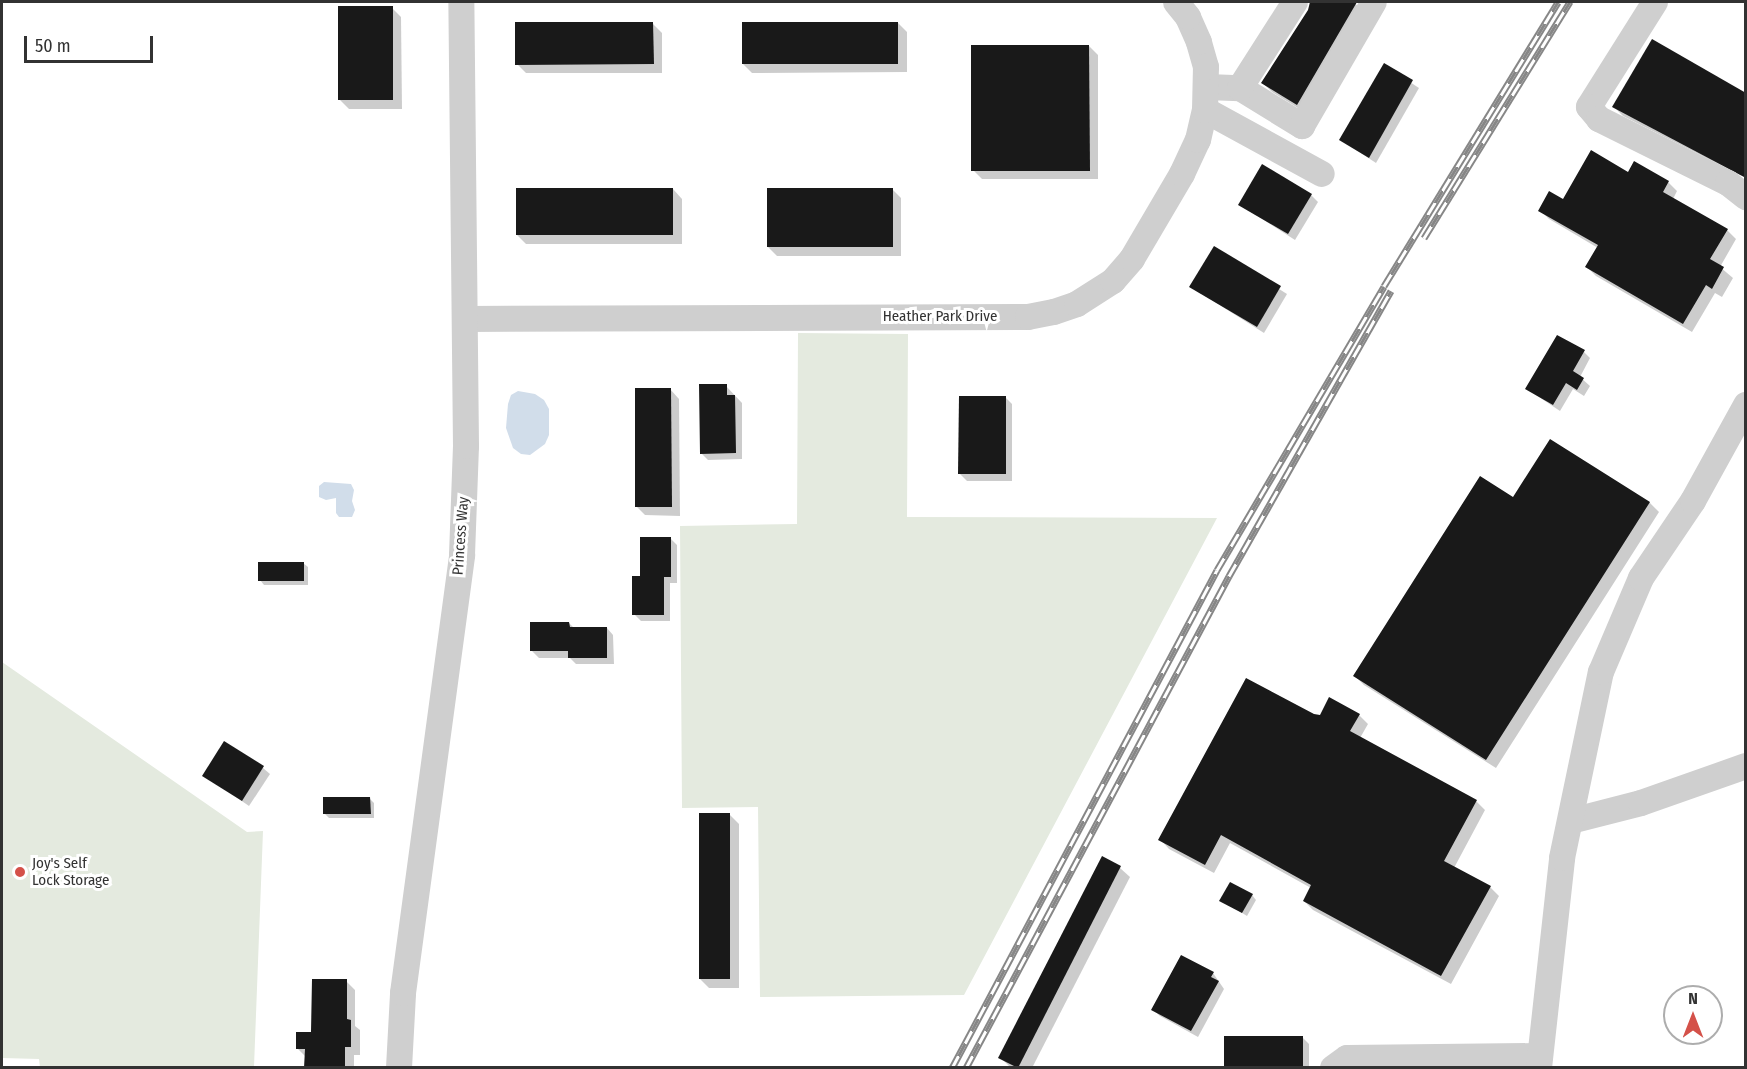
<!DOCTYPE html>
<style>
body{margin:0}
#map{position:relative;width:1747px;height:1069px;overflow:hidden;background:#fff;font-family:"Fira Sans Condensed",sans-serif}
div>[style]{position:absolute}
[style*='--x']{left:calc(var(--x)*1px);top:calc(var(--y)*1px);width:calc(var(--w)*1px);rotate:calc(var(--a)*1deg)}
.green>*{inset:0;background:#e4eadf}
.water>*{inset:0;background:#d1ddea}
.shadow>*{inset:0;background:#0003}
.building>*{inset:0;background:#191919}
.minor>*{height:26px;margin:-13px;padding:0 13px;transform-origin:13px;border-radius:13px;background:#cfcfcf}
.rail>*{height:7px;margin-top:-3.5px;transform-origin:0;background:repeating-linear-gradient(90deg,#fff 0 14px,#878787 0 28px);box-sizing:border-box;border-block:2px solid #878787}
.dots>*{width:16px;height:16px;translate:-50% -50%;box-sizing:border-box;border:3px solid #fff;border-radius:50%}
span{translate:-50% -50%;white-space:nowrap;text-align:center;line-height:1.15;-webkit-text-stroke:6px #fff;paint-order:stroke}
.street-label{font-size:15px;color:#323232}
.poi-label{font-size:15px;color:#323232}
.left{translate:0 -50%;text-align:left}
.frame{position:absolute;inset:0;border:3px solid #323232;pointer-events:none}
.north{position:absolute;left:1663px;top:985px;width:60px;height:60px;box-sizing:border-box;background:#fff;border:2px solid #adadad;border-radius:50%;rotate:0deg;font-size:16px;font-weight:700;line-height:24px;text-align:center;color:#323232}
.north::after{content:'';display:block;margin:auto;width:21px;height:27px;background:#d45149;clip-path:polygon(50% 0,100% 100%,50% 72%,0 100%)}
.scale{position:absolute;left:24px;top:36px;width:129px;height:27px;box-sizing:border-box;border:3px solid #323232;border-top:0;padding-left:8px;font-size:18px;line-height:21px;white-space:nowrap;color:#323232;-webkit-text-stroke:4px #fff;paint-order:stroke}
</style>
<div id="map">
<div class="green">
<i style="clip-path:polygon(798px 333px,908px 334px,907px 517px,1217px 518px,964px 995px,760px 997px,758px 807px,682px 808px,680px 526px,797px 524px)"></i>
<i style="clip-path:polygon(2px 662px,247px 832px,263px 831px,254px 1067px,40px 1068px,39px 1059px,2px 1058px)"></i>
</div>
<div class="water">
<i style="clip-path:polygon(518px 391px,535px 394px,544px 400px,549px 409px,549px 435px,545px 444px,530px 455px,521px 454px,513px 448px,506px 428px,508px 404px,511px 395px)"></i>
<i style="clip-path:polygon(324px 482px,351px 484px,354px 490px,352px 501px,355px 510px,352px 517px,339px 517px,336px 513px,336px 498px,326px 500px,319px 497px,319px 486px)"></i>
</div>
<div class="shadow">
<i style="clip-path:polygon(1310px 2px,1353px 2px,1365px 12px,1306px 113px,1272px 92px,1263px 83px,1309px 11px)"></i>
<i style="clip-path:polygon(392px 8px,401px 17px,402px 109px,349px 109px,340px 100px)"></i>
<i style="clip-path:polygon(898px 23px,907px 32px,907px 72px,752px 73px,743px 64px)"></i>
<i style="clip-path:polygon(653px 24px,662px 33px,662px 73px,526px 73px,517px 64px)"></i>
<i style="clip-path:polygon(1089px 46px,1098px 55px,1098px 179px,982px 179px,973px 170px)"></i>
<i style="clip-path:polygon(1384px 65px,1419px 88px,1376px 163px,1341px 140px)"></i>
<i style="clip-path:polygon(1746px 95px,1746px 178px,1623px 116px,1614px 107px)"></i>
<i style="clip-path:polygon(1629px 174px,1668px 182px,1677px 191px,1673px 199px,1727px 230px,1736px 239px,1720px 267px,1733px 278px,1722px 297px,1715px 293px,1692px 332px,1596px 276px,1587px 267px,1598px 248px,1549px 219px,1540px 210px)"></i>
<i style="clip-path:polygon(673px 189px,682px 199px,682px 244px,526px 244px,517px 235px)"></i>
<i style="clip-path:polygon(892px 189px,901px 198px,901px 256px,777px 256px,768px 247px)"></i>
<i style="clip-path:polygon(1311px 195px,1318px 202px,1295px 240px,1240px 205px)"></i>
<i style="clip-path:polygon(1214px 248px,1287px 294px,1264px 333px,1191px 287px)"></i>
<i style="clip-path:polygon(1584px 352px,1590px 358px,1580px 377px,1590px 386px,1584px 396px,1573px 389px,1560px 411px,1527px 389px)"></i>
<i style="clip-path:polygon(726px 386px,742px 403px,742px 459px,708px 460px,701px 453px)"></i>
<i style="clip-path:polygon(670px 389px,679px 399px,680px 516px,645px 515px,636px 506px)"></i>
<i style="clip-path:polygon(1006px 398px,1012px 404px,1012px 481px,967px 481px,960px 474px)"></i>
<i style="clip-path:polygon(1551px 441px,1650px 503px,1659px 512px,1496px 768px,1364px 685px,1355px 676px,1513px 499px)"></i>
<i style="clip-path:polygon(670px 538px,677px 545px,677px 583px,670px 583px,670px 621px,641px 621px,634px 614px)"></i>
<i style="clip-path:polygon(303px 563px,308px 567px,308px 585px,264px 585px,260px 580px)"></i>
<i style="clip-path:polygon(569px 623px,574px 628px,607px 628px,613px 635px,614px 664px,576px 664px,570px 658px,539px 658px,532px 651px)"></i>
<i style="clip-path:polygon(1359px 715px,1368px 724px,1360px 738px,1476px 801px,1485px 810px,1454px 868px,1490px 887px,1499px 896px,1451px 984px,1313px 910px,1304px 901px,1311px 888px,1230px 843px,1214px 873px,1169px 849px,1160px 839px,1314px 716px)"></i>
<i style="clip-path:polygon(263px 768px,270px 774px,249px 806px,204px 775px)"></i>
<i style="clip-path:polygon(370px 799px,374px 803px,374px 818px,329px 818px,325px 814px)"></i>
<i style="clip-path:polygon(730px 815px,739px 824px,739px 988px,709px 988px,700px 979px)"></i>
<i style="clip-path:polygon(1102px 858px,1120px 868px,1130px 877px,1032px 1068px,1011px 1068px,1000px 1057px)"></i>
<i style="clip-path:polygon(1252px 895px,1256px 900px,1247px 916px,1221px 900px)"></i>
<i style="clip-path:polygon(1213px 973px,1224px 989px,1198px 1037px,1160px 1016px,1153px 1010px)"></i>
<i style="clip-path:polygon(346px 981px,355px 990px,355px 1026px,360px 1030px,360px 1055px,354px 1055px,354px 1068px,306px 1068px,306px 1057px,297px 1048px,313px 1034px)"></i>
<i style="clip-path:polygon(1302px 1037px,1309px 1044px,1309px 1068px,1225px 1068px)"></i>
<i style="clip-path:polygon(845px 1067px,845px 1068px,778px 1068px)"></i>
</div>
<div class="building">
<i style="clip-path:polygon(1310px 2px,1357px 2px,1297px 105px,1261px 83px,1308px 10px)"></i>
<i style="clip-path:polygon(338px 6px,393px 6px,393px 100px,338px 100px)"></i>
<i style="clip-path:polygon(515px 22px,653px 22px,654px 64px,515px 65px)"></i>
<i style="clip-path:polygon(742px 22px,898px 22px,898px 64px,742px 64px)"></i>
<i style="clip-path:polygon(1652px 39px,1746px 93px,1746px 178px,1612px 107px)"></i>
<i style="clip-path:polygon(971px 45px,1089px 45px,1090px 171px,971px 171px)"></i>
<i style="clip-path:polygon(1384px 63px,1413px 80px,1369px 158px,1339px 140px)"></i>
<i style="clip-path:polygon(1591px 150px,1628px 172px,1634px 161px,1669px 181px,1663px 192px,1728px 229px,1710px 259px,1724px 267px,1712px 289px,1706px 285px,1683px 324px,1585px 267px,1598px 245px,1538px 211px,1549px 191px,1563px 199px)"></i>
<i style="clip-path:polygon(1262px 164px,1312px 194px,1288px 234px,1238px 205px)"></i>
<i style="clip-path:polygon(516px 188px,673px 188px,673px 235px,516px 235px)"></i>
<i style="clip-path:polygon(767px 188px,893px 188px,893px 247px,767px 247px)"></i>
<i style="clip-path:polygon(1214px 246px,1281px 286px,1257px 327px,1189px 287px)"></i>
<i style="clip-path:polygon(1557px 335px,1585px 350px,1573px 371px,1584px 378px,1577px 390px,1566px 383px,1553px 405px,1525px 389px)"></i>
<i style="clip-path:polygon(699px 384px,727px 384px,727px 395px,735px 395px,736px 453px,700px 454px)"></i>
<i style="clip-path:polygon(635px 388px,671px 388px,672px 507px,635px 507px)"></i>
<i style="clip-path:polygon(959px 396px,1006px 396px,1006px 474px,958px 474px)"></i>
<i style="clip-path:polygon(1550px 439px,1650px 502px,1486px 760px,1353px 676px,1480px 476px,1513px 497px)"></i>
<i style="clip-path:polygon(640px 537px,671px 537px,671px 577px,664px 577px,664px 615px,632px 615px,632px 576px,640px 576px)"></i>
<i style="clip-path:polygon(258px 562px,304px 562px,304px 581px,258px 581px)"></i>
<i style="clip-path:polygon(530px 622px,569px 622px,570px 627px,607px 627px,607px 658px,568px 658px,568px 651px,530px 651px)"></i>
<i style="clip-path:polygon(1246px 678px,1314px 714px,1320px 715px,1329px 697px,1360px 714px,1350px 731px,1477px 800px,1444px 861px,1491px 886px,1441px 976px,1303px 901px,1311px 885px,1221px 835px,1205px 865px,1158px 840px)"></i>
<i style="clip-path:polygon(224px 741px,264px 766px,242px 801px,202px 776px)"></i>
<i style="clip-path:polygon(323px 797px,370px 797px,371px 814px,323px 814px)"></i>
<i style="clip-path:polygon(699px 813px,730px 813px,730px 979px,699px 979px)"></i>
<i style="clip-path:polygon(1102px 856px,1121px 866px,1018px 1068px,998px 1058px)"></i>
<i style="clip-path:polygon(1230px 882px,1253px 894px,1242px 913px,1219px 901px)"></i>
<i style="clip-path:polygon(1181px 955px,1214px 972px,1211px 977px,1219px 981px,1191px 1031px,1151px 1010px)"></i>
<i style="clip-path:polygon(312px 979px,347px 979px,347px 1019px,351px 1020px,351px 1047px,345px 1047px,345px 1068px,304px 1068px,305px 1049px,296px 1049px,296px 1032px,311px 1032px)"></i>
<i style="clip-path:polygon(1224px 1036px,1303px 1036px,1303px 1068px,1224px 1068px)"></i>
</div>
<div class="minor">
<i style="--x:1655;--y:2;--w:124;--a:122.2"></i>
<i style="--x:1589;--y:107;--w:16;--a:50"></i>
<i style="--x:1599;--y:119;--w:144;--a:26.4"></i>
<i style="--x:1728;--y:183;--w:23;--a:38"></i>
<i style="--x:1207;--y:87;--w:33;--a:2"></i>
<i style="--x:1240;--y:88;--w:73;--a:31.5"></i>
<i style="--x:1302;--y:126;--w:143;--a:-59.9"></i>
<i style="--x:1240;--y:88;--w:102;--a:-57.4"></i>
<i style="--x:1205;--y:110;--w:133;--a:28.7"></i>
<i style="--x:466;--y:319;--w:562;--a:-0.2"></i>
<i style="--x:1028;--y:317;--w:26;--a:-11"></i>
<i style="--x:1054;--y:312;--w:24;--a:-19"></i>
<i style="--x:1077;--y:304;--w:43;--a:-32.6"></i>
<i style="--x:1113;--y:281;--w:29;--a:-49"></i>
<i style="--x:1132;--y:259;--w:99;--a:-59.5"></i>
<i style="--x:1182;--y:174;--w:38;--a:-65"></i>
<i style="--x:1198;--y:140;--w:31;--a:-77"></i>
<i style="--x:1205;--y:110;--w:43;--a:-88.7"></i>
<i style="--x:1206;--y:67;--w:26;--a:-106"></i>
<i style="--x:1199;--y:42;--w:27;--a:-114"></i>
<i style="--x:1188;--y:17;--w:19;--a:-129"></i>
<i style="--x:1571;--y:821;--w:72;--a:-14.4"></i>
<i style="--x:1641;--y:803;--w:111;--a:-19.4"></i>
<i style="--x:399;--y:1068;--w:75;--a:-86.9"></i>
<i style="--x:403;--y:993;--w:442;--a:-82.3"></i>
<i style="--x:462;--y:555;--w:109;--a:-87.9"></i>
<i style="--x:466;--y:446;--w:444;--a:-90.6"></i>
<i style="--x:1333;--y:1068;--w:17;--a:-36"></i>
<i style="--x:1347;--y:1058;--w:193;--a:-0.6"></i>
<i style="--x:1539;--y:1068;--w:211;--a:-83.7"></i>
<i style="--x:1562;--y:858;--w:190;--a:-78.2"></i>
<i style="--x:1601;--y:672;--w:102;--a:-66.9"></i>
<i style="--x:1641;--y:578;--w:93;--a:-56"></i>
<i style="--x:1693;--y:501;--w:110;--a:-61.1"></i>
</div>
<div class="rail">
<i style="--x:1424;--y:238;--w:278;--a:-58.3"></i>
<i style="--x:952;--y:1068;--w:564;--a:-61.98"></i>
<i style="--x:1217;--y:570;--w:329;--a:-59.5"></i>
<i style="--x:1384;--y:286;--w:333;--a:-58.5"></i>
<i style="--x:966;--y:1068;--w:558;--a:-61.87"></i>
<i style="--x:1229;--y:576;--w:328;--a:-60.4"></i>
</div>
<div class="dots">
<i style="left:20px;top:872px;background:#d45149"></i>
</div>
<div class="street-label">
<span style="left:940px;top:317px">Heather Park Drive</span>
<span style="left:461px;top:536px;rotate:-86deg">Princess Way</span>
</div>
<div class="poi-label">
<span class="left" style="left:32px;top:872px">Joy's Self<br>Lock Storage</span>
</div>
<div class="frame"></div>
<div class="north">N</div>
<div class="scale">50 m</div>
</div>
